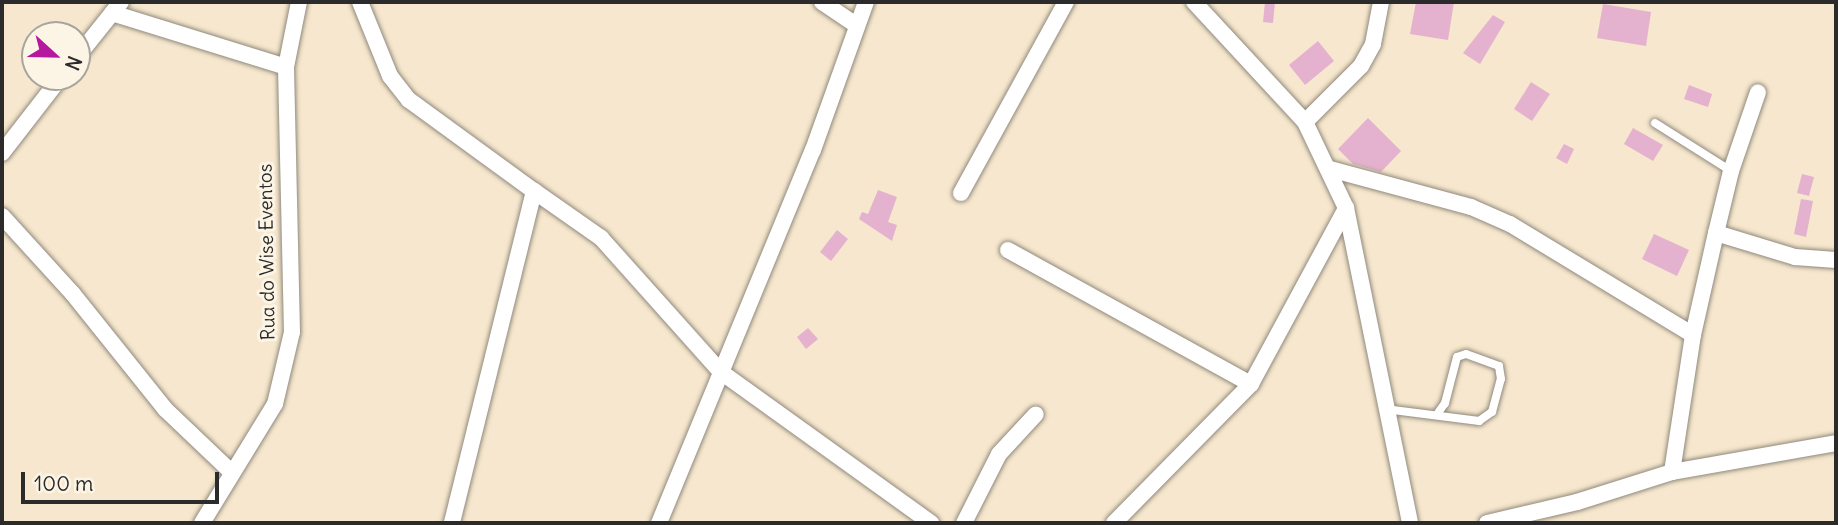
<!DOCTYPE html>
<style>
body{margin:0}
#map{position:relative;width:1838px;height:525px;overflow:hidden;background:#f6e7ce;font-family:Delius,sans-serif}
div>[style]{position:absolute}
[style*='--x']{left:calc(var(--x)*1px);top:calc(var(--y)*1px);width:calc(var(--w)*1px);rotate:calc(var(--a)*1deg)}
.building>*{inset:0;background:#e4b2ce}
.roads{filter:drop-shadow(0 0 2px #90897c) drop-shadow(0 0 2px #90897c)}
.lane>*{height:8px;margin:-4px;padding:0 4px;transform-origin:4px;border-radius:4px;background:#fff}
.street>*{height:16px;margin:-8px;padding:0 8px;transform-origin:8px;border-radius:8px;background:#fff}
span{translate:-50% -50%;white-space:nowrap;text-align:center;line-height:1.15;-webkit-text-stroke:6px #fcf5e5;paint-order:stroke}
.street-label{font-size:19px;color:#2b2b2b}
.frame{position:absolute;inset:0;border:4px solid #2b2b2b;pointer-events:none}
.north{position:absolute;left:21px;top:21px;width:70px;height:70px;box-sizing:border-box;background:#fcf5e5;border:2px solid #a8a49b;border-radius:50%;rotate:112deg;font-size:19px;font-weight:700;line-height:28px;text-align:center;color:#2b2b2b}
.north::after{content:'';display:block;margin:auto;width:24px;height:32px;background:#b5179e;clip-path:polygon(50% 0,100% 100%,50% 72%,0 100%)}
.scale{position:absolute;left:21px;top:472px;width:198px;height:32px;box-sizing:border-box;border:4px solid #2b2b2b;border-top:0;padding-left:9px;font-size:21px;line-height:24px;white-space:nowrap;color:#2b2b2b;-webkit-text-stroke:5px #fcf5e5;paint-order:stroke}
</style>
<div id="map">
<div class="building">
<i style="clip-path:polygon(1265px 2px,1275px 2px,1273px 23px,1263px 22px)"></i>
<i style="clip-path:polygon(1416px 2px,1454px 2px,1448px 40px,1410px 34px)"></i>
<i style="clip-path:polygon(1603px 4px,1651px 12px,1646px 46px,1597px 38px)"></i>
<i style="clip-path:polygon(1493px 15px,1505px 22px,1480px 64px,1463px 53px)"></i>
<i style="clip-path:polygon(1318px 41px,1334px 61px,1305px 85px,1289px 65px)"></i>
<i style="clip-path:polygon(1531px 82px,1550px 94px,1532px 121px,1514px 109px)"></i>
<i style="clip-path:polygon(1689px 85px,1712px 94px,1708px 107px,1684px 99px)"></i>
<i style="clip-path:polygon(1368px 118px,1401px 151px,1381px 172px,1353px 164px,1338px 149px)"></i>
<i style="clip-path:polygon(1633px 128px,1663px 145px,1653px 161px,1624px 144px)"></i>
<i style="clip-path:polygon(1564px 144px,1574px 149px,1567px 164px,1556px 158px)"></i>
<i style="clip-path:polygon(1802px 174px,1814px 177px,1809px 196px,1797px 193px)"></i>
<i style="clip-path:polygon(878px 190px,897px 197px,888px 222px,897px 225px,892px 241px,859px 219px,862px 212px,868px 214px)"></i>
<i style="clip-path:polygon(1801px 199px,1813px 201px,1806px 237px,1794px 234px)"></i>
<i style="clip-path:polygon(837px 230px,848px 239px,831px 261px,820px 252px)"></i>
<i style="clip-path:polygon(1654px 234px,1689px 250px,1677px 276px,1642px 259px)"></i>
<i style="clip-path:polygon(808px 328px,818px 339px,806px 349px,797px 337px)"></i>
</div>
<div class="roads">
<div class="lane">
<i style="--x:1655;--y:123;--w:90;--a:32.3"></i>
<i style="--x:1385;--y:409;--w:95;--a:7.3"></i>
<i style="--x:1479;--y:421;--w:16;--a:-35"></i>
<i style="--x:1492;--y:412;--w:34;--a:-75"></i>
<i style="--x:1501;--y:379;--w:13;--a:-99"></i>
<i style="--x:1499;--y:366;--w:35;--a:-160"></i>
<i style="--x:1466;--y:354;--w:9;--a:162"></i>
<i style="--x:1457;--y:357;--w:48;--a:104.6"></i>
<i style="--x:1445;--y:403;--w:12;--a:125"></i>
</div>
<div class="street">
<i style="--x:360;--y:2;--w:80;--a:67.9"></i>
<i style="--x:390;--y:76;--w:31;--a:52"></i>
<i style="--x:409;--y:100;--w:155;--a:36.1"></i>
<i style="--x:534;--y:191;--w:342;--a:103.9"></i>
<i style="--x:822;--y:2;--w:41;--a:34.1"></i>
<i style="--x:1194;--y:2;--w:163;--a:47.2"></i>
<i style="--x:1305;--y:122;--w:95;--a:64.5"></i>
<i style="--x:1346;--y:208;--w:321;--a:78.5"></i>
<i style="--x:112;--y:13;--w:182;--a:17.2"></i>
<i style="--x:77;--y:57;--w:70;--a:-51.3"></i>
<i style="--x:1305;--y:122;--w:79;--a:-45"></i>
<i style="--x:1361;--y:66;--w:25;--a:-61"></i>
<i style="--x:1373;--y:44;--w:43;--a:-79.2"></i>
<i style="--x:2;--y:153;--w:96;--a:-52.2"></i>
<i style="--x:1330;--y:169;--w:146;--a:15.1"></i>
<i style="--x:1471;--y:207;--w:43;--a:23.6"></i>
<i style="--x:1510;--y:224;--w:214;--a:31.2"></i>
<i style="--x:534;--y:191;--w:82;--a:35"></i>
<i style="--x:601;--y:238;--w:180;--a:48.2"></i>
<i style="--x:721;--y:372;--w:259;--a:35.7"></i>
<i style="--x:961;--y:193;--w:218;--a:-61.2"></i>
<i style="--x:2;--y:216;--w:105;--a:47.7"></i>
<i style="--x:73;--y:294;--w:147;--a:51.3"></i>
<i style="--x:165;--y:409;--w:90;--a:43.6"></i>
<i style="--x:1716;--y:233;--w:83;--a:16.9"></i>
<i style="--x:1795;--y:257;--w:41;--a:4.2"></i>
<i style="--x:1008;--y:250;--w:277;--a:28.9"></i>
<i style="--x:1672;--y:472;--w:139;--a:-81.3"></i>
<i style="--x:1693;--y:335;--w:105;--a:-77.3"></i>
<i style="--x:1716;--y:233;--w:64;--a:-76.4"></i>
<i style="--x:1731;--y:171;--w:83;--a:-71.1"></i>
<i style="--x:202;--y:523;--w:140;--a:-58.5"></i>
<i style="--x:275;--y:404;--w:74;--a:-76.7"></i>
<i style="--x:292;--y:332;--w:265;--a:-91.3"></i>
<i style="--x:286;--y:67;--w:66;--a:-78.7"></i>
<i style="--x:659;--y:523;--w:404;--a:-67.6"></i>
<i style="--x:813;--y:150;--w:157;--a:-70.3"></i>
<i style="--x:964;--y:523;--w:77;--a:-63.1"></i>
<i style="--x:999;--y:454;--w:54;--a:-47.2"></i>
<i style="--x:1114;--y:523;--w:195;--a:-45.4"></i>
<i style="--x:1251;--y:384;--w:200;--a:-61.6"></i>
<i style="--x:1487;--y:523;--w:92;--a:-13.1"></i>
<i style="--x:1577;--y:502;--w:100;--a:-17.5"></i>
<i style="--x:1672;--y:472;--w:167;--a:-10"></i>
</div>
</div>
<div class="street-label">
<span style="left:267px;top:252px;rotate:-91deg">Rua do Wise Eventos</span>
</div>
<div class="frame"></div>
<div class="north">N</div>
<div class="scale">100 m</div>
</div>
